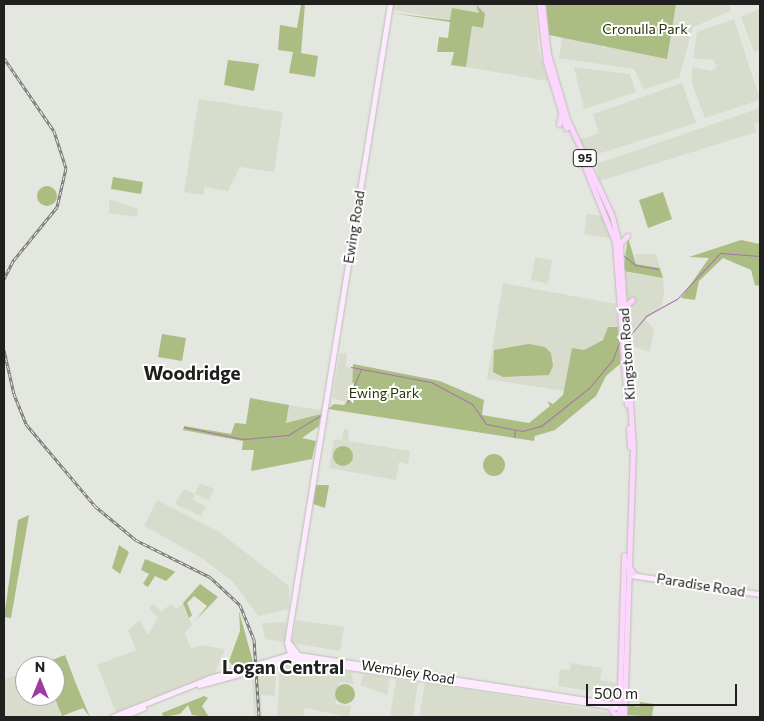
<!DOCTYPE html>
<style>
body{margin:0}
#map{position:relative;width:764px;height:721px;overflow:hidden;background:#e4e7df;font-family:Commissioner,sans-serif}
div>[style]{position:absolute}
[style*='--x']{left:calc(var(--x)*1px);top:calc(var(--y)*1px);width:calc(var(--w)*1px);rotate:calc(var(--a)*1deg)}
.built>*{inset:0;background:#d7dccd}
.green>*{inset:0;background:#abbd83}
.round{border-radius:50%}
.stream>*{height:1px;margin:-0.5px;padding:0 0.5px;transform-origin:0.5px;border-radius:0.5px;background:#a575a6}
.roads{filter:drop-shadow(0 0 1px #bbbeb6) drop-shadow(0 0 1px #bbbeb6)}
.secondary>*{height:4.5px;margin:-2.25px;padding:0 2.25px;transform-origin:2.25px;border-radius:2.25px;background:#feeafe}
.primary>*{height:5px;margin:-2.5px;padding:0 2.5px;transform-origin:2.5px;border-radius:2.5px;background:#fdd6fe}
.rail>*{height:3px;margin-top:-1.5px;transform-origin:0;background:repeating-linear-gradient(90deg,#fff 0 4px,#767873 0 8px);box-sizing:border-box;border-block:1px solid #767873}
span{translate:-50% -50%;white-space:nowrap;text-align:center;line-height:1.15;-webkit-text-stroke:4px #fff;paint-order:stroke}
.shield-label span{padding:1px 4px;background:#fff;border:1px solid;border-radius:4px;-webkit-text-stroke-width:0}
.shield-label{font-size:12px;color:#20211e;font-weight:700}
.park-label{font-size:14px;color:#283301}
.street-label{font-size:14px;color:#20211e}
.district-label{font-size:19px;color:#20211e;font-weight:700}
.frame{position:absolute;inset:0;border:5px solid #20211e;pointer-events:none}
.north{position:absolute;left:15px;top:656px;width:50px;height:50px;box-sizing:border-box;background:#fff;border:1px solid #a6a6a5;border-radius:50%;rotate:0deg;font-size:14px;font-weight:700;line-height:20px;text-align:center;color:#20211e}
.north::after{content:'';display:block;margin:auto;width:18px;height:22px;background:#9d3ba1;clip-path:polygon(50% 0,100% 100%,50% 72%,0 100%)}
.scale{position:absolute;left:586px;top:684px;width:151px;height:22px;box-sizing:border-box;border:2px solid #20211e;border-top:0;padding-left:6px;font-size:15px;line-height:18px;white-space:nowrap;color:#20211e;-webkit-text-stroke:4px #fff;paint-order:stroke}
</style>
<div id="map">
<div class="built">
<i style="clip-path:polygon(393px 4px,476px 4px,480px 13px,451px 20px,392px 10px)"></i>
<i style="clip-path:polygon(478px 4px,535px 4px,539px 51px,548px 81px,466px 67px,472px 26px,483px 28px)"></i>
<i style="clip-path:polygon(676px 4px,730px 4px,731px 11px,693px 27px,679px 78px,644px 89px,634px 69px,559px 58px,562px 36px,604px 44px,603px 48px,675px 13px)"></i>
<i style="clip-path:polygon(760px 9px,760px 50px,754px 51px,741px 17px)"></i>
<i style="clip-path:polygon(734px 19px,760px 100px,705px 118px,692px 84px,692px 67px,712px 71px,717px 66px,713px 60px,693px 58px,697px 32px)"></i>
<i style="clip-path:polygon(574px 67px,630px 74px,636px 92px,584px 109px)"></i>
<i style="clip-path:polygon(682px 83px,696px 123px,588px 157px,579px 140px,599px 133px,593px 114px)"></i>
<i style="clip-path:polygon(199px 99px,283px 112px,274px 172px,240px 167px,228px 191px,204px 187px,203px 195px,184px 192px)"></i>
<i style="clip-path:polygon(760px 108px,760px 122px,754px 124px,756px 132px,600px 181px,596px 164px)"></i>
<i style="clip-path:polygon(109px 199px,138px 209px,137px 217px,109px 213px)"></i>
<i style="clip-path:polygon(587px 214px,602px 216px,610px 238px,584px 234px)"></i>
<i style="clip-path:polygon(635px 254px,656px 254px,660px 268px,636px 264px)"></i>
<i style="clip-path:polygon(535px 257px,552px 260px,548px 284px,531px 280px)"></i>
<i style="clip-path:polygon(624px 272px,663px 278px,664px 293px,662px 306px,628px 333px)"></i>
<i style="clip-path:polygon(503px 283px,616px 304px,618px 327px,610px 326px,603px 340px,584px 350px,572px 348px,565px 391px,487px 379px)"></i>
<i style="clip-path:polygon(645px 319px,654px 329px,650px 352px,629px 345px,629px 338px)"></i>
<i style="clip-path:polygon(340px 353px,347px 353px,346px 366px,356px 370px,352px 395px,345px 402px,332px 398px)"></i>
<i style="clip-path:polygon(289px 405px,322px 410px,321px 414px,286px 424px)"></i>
<i style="clip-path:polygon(344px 429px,349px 430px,348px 441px,410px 451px,408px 464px,399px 462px,396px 480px,329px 468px,334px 439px,342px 440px)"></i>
<i style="clip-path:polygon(200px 483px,214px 489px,209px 500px,195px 494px,193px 500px,206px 506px,201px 516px,175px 504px,184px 489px,195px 494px)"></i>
<i style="clip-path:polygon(157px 500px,219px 532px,289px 586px,289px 609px,258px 616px,233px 582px,202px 558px,144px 526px)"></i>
<i style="clip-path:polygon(183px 603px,192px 625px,185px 633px,191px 649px,201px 645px,225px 649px,215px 673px,116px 712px,97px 665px,136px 650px,128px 630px,140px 620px,148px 635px,158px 617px,149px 609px,153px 604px,162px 612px,170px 604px,177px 609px)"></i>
<i style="clip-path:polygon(296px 620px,344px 627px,340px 651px,292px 643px)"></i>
<i style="clip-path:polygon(286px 622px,285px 642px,265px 639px,262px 623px)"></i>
<i style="clip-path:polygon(290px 662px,351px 672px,354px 684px,339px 682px,336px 704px,351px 706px,349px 717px,305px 708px,303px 717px,277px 717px,280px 667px)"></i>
<i style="clip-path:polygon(571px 663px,602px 668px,600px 680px,616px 683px,616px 695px,558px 686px,560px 669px,570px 670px)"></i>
<i style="clip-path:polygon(276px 668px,275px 696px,261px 695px,262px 717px,254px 717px,252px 677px)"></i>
<i style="clip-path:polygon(25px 671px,25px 696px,54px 696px,62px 717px,4px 717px,4px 680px)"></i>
<i style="clip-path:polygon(364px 674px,390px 678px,387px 695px,360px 685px)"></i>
<i style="clip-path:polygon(396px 679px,418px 683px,413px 717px,390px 717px)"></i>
<i style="clip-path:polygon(425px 683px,606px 712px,614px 717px,419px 717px)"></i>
</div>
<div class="green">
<i style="clip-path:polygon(301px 4px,305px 4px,301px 53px,318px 56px,315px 77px,289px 73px,293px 52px,278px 50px,280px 25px,297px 28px)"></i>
<i style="clip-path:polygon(476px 4px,485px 14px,483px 28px,472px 26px,466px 67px,451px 65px,454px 52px,437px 52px,439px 37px,448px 38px,450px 22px,391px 13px,450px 20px,452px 8px,479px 13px)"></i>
<i style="clip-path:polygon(546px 4px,676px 4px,667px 59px,549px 35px)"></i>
<i style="clip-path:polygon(228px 60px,259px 64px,254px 91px,224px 85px)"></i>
<i style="clip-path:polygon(113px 177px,143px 182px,141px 194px,111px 189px)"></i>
<i class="round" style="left:37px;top:186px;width:20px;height:20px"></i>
<i style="clip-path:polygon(663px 192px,672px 219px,648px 228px,639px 200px)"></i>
<i style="clip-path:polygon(628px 238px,636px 264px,660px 268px,663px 278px,623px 271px)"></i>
<i style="clip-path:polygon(741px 240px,760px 244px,760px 286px,755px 285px,751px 270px,723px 258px,699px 281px,695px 300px,681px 298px,709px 258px,689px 257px)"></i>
<i style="clip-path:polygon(608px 327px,618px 327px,621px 363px,606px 376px,596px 396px,555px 430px,535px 436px,534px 441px,328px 409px,334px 404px,344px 405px,352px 395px,353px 364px,440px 381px,484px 400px,482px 415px,529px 423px,550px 406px,547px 401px,553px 404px,563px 395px,572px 348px,584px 350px,603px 340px)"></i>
<i style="clip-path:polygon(162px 334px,186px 338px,182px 361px,158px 357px)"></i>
<i style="clip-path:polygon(529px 344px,545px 347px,551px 353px,553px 366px,549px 375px,503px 377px,493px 372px,494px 350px)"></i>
<i style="clip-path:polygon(250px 398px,289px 405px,286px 423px,321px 414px,319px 426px,302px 438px,316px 441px,312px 459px,251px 471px,254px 450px,242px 450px,243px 441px,183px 430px,184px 426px,231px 434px,235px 423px,246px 424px)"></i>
<i class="round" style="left:333px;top:446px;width:20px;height:20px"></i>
<i class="round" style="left:483px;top:454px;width:22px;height:22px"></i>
<i style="clip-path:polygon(316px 485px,329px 485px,325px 508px,313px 504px)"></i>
<i style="clip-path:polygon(29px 515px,11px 618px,4px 617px,18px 520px)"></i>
<i style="clip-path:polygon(119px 545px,129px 552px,120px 574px,112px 568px)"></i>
<i style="clip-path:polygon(145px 559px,174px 571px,175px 572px,166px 581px,155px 576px,148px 587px,143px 584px,149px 574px,141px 570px)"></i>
<i style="clip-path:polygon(200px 584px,218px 597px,195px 621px,207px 606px,194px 596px,187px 603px,192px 615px,189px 618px,183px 603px)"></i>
<i style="clip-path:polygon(239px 611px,253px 662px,235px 669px,229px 661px,240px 631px)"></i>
<i style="clip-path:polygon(65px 655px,78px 689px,90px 717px,83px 708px,62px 716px,54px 696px,55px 666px,42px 664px)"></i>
<i class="round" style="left:335px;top:684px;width:20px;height:20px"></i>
<i style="clip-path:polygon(204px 696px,208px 698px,202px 706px,209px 717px,192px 715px,188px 705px,180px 714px,163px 717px,162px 713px)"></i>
<i style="clip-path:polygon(640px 702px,654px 704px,652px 716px,655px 717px,627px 715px,627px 705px,639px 707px)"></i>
</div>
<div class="stream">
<i style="--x:624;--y:256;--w:14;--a:39"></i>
<i style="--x:635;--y:265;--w:23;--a:10"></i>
<i style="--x:631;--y:334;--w:23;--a:-50"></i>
<i style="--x:646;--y:316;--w:35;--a:-29"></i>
<i style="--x:677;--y:299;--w:63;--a:-46.9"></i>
<i style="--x:720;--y:253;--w:40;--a:4.3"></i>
<i style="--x:351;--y:367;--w:81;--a:10.6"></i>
<i style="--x:431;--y:382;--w:47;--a:28.2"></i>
<i style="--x:472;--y:404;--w:24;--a:55"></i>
<i style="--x:486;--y:424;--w:37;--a:11"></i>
<i style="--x:522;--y:431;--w:20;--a:-15"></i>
<i style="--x:541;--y:426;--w:61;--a:-38.4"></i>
<i style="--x:589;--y:388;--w:35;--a:-50"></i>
<i style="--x:612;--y:361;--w:22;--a:-69"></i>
<i style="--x:347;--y:402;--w:36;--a:-67"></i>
<i style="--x:184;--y:427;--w:60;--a:11.5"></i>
<i style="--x:243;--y:439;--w:45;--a:-5.1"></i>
<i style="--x:288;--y:435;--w:39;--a:-31"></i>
<i style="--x:514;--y:437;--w:7;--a:-82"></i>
</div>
<div class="roads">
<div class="secondary">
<i style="--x:631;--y:575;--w:130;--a:8.4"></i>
<i style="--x:289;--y:643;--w:13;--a:51"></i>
<i style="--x:291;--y:659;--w:16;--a:-104"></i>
<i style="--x:287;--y:643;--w:647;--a:-80.84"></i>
<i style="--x:199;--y:685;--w:99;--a:-15.2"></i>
<i style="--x:295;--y:659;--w:330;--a:8.5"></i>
<i style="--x:112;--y:717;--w:105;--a:-21.7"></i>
<i style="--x:210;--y:678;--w:86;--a:-16.1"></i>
<i style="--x:293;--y:654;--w:324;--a:8.9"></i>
<i style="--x:121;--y:717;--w:24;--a:-22"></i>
</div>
<div class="primary">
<i style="--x:539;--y:4;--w:58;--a:83.1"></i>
<i style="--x:546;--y:62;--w:69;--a:73.1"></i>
<i style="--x:542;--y:4;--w:50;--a:83.2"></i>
<i style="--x:548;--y:54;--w:68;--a:73.7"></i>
<i style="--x:567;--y:119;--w:107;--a:65.1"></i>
<i style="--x:612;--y:216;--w:32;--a:76"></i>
<i style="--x:620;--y:247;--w:200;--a:86.3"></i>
<i style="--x:633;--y:447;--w:270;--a:91.9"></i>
<i style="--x:559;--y:124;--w:10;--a:-79"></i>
<i style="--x:583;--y:162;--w:86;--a:68.2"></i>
<i style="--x:615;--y:242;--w:163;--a:85.8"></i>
<i style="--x:620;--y:244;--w:11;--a:-49"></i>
<i style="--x:624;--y:307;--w:11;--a:-41"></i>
<i style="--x:629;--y:428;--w:19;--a:87"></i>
<i style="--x:627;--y:564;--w:11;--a:56"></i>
<i style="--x:611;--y:704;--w:11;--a:-34"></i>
<i style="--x:610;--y:708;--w:11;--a:52"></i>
<i style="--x:619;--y:717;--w:162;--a:-88.2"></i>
</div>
</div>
<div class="rail">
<i style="--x:4;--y:58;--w:88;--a:55.6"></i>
<i style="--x:54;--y:131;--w:39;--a:72"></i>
<i style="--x:66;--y:168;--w:40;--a:103"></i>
<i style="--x:57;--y:207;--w:70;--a:129.2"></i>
<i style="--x:13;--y:261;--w:20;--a:117"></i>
<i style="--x:4;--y:350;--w:45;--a:77.2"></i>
<i style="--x:14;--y:394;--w:32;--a:68"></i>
<i style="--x:26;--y:424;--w:107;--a:49.9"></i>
<i style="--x:95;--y:506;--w:53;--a:39.7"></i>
<i style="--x:136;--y:540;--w:83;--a:26.6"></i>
<i style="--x:210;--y:577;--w:41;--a:43"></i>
<i style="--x:240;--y:605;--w:37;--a:68"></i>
<i style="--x:254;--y:639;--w:78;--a:86.3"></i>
</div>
<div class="shield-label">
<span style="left:585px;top:158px">95</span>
</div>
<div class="park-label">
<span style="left:645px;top:29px">Cronulla Park</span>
<span style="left:384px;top:393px">Ewing Park</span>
</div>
<div class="street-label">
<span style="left:354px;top:227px;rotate:-81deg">Ewing Road</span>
<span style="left:627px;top:354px;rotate:-94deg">Kingston Road</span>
<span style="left:701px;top:585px;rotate:9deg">Paradise Road</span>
<span style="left:408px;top:672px;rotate:9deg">Wembley Road</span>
</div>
<div class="district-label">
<span style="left:192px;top:373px">Woodridge</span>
<span style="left:283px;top:667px">Logan Central</span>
</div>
<div class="frame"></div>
<div class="north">N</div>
<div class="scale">500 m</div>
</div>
